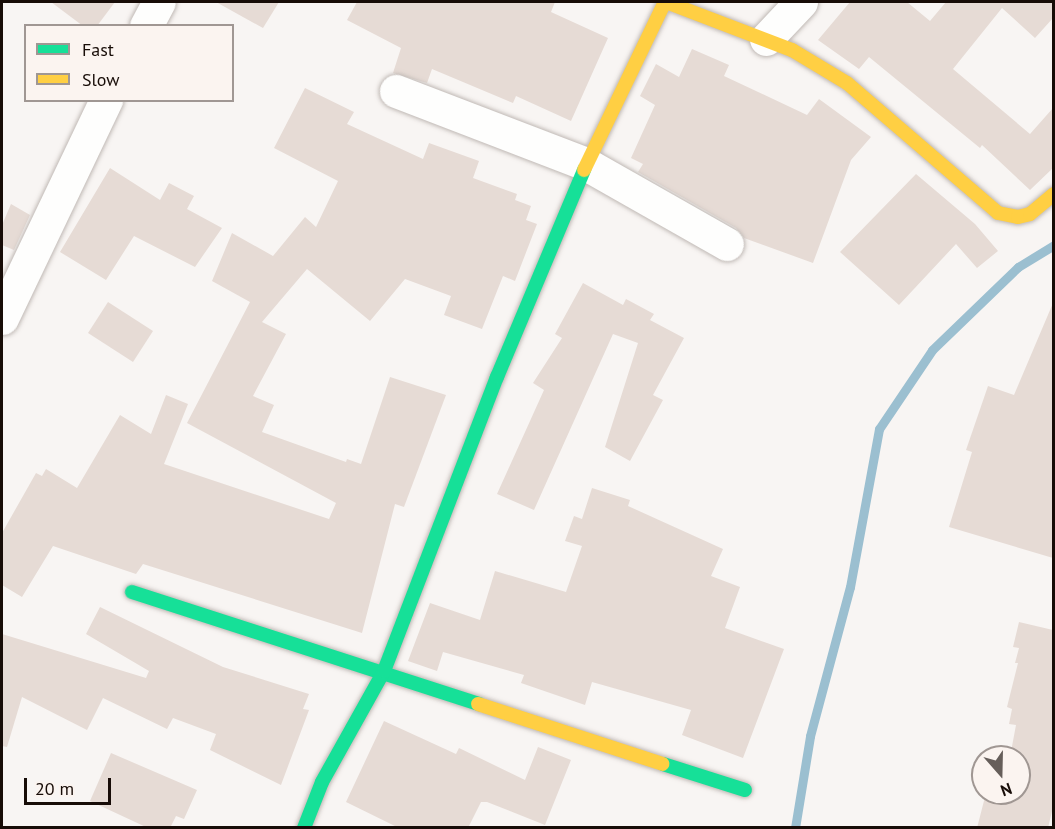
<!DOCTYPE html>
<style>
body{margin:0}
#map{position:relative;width:1055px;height:829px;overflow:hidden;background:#f8f5f3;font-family:"PT Sans",sans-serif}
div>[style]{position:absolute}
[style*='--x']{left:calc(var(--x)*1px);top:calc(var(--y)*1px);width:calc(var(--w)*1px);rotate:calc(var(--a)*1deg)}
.stream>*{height:9px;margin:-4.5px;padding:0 4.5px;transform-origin:4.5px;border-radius:4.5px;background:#9bbfd0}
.building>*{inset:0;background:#e6dbd5}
.roads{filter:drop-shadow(0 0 2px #c0b9b5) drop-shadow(0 0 2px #c0b9b5)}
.street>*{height:33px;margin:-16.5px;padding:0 16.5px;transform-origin:16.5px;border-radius:16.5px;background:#fefefd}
.fast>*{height:14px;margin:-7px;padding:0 7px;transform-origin:7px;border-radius:7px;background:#16e098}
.slow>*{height:14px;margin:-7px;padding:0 7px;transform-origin:7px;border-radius:7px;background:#ffcf43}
span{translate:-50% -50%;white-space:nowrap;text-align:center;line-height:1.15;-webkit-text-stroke:6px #fbf4f0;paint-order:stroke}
.frame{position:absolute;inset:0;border:3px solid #170c07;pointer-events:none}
.legend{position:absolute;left:24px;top:24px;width:210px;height:78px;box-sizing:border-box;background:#fbf4f0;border:2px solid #a09793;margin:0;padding:8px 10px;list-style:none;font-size:18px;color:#170c07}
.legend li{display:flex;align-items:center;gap:12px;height:30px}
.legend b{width:30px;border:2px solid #a09793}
.north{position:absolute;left:971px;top:745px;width:60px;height:60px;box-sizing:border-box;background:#fbf4f0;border:2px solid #a09793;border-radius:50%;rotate:160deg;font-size:16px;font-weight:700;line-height:24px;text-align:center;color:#170c07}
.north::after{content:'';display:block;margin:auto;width:21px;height:27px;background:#665e5a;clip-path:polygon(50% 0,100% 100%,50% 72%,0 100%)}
.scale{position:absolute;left:24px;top:778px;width:87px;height:27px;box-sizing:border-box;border:3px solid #170c07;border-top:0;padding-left:8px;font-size:18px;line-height:21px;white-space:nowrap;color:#170c07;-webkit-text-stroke:4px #fbf4f0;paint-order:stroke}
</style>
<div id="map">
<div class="stream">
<i style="--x:795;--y:828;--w:93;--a:-80.7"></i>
<i style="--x:810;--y:736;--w:154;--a:-75"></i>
<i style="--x:850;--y:587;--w:161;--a:-79.6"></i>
<i style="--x:879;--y:429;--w:95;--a:-56.1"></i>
<i style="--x:932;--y:350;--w:120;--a:-44"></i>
<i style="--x:1018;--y:267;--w:42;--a:-31.4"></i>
</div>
<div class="building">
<i style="clip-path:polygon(51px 2px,115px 2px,97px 26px,83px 26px)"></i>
<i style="clip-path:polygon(216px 2px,279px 2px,263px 28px)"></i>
<i style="clip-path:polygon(357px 2px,555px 2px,551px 12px,608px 38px,571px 121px,516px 96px,513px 103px,432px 69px,427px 83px,393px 73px,401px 48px,347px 20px)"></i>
<i style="clip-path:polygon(850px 2px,907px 2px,930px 21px,946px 2px,1053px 2px,1053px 18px,1035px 38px,1002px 8px,953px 69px,1030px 134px,1053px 108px,1053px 168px,1030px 190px,982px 145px,980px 148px,869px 57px,859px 69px,818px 40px)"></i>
<i style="clip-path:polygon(692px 49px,729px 65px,724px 76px,807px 115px,819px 99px,871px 137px,851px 160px,813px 263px,744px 238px,736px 228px,638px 172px,643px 164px,631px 158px,655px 105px,640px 96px,656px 64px,679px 77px)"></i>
<i style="clip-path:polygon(305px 88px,354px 112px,347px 124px,423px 159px,429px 143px,479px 161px,473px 178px,517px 194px,515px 200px,531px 206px,526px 220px,537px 224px,515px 281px,503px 276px,482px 329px,444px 315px,451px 296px,405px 279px,370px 321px,307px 269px,262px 322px,286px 334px,253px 396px,274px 405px,262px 432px,346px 462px,347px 459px,361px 464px,390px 377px,446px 395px,404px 507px,395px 504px,362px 633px,143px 564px,136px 574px,53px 546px,22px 597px,2px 585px,2px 533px,36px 473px,42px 476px,46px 469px,77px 488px,120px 415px,151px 434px,166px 395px,188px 404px,164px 464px,329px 519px,336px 503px,187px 423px,250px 302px,212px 281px,232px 233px,273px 256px,305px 217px,316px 227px,338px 181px,274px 148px)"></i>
<i style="clip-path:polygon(110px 168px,160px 200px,169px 183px,194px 196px,187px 209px,222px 228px,195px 267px,134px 236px,106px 280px,60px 252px)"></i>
<i style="clip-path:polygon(916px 174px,975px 224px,998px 251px,977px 268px,956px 244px,899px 305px,840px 252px)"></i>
<i style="clip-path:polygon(11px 204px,30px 215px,14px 250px,2px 245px,2px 225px)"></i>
<i style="clip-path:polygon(583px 283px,623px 305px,626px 299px,654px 314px,650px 320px,684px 338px,653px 395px,663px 400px,630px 461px,605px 447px,638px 343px,613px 334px,534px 510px,497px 494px,544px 390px,533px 383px,562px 338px,555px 334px)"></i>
<i style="clip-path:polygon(108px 302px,153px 331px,133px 362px,88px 333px)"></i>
<i style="clip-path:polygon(1053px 303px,1053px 558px,949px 527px,972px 452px,966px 450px,988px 386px,1014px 395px)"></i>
<i style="clip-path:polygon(592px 488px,630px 500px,628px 506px,723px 549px,711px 576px,740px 587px,725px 628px,784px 649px,743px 758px,682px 735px,691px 710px,592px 682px,585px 705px,521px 683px,524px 675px,443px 652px,437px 671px,408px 661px,430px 603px,480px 620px,495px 571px,566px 592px,582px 546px,565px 541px,574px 516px,582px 519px)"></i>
<i style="clip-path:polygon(100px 607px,223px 667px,309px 694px,303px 709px,309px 710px,281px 785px,210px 750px,216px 734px,173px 718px,167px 729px,103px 698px,87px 730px,22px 697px,7px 747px,2px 746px,2px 634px,146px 678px,149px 671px,86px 634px)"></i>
<i style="clip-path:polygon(1019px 622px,1053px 630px,1053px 807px,1048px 828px,977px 828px,986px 793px,1019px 793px,1019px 757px,1010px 757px,1016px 725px,1009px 724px,1012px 709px,1007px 707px,1018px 663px,1015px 663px,1019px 648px,1013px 647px)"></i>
<i style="clip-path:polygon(384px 721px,456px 754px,459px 748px,525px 780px,538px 747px,571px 760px,545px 825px,487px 802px,481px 802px,468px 828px,399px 828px,346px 802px)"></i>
<i style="clip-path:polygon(111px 753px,197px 790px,184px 819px,176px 816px,170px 828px,148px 828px,90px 801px)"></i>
</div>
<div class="roads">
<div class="street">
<i style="--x:146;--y:26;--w:27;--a:-62"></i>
<i style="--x:766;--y:39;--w:51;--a:-46.6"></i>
<i style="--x:396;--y:91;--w:204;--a:21"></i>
<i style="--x:586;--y:164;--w:162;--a:29.6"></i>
<i style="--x:2;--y:318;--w:242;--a:-64.5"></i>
</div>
<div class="fast">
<i style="--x:132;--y:592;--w:364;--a:17.9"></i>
<i style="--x:663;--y:764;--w:86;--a:17.6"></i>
<i style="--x:304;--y:828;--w:49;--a:-68.6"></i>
<i style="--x:322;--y:782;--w:127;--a:-60.8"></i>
<i style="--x:384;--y:671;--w:315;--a:-69"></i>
<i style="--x:497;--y:377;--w:225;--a:-67.2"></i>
</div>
<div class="slow">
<i style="--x:666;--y:2;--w:135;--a:20.9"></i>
<i style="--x:792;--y:50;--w:64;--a:31"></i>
<i style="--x:847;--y:83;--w:199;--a:40.7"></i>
<i style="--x:998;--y:213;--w:20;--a:11"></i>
<i style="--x:1018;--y:217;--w:12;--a:-14"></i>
<i style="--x:1030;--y:214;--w:31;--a:-40"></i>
<i style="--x:584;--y:170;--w:187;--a:-64.3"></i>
<i style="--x:478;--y:704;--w:194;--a:18"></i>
</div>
</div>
<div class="frame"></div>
<ul class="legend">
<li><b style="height:8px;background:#16e098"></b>Fast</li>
<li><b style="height:8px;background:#ffcf43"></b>Slow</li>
</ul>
<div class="north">N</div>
<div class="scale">20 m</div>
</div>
